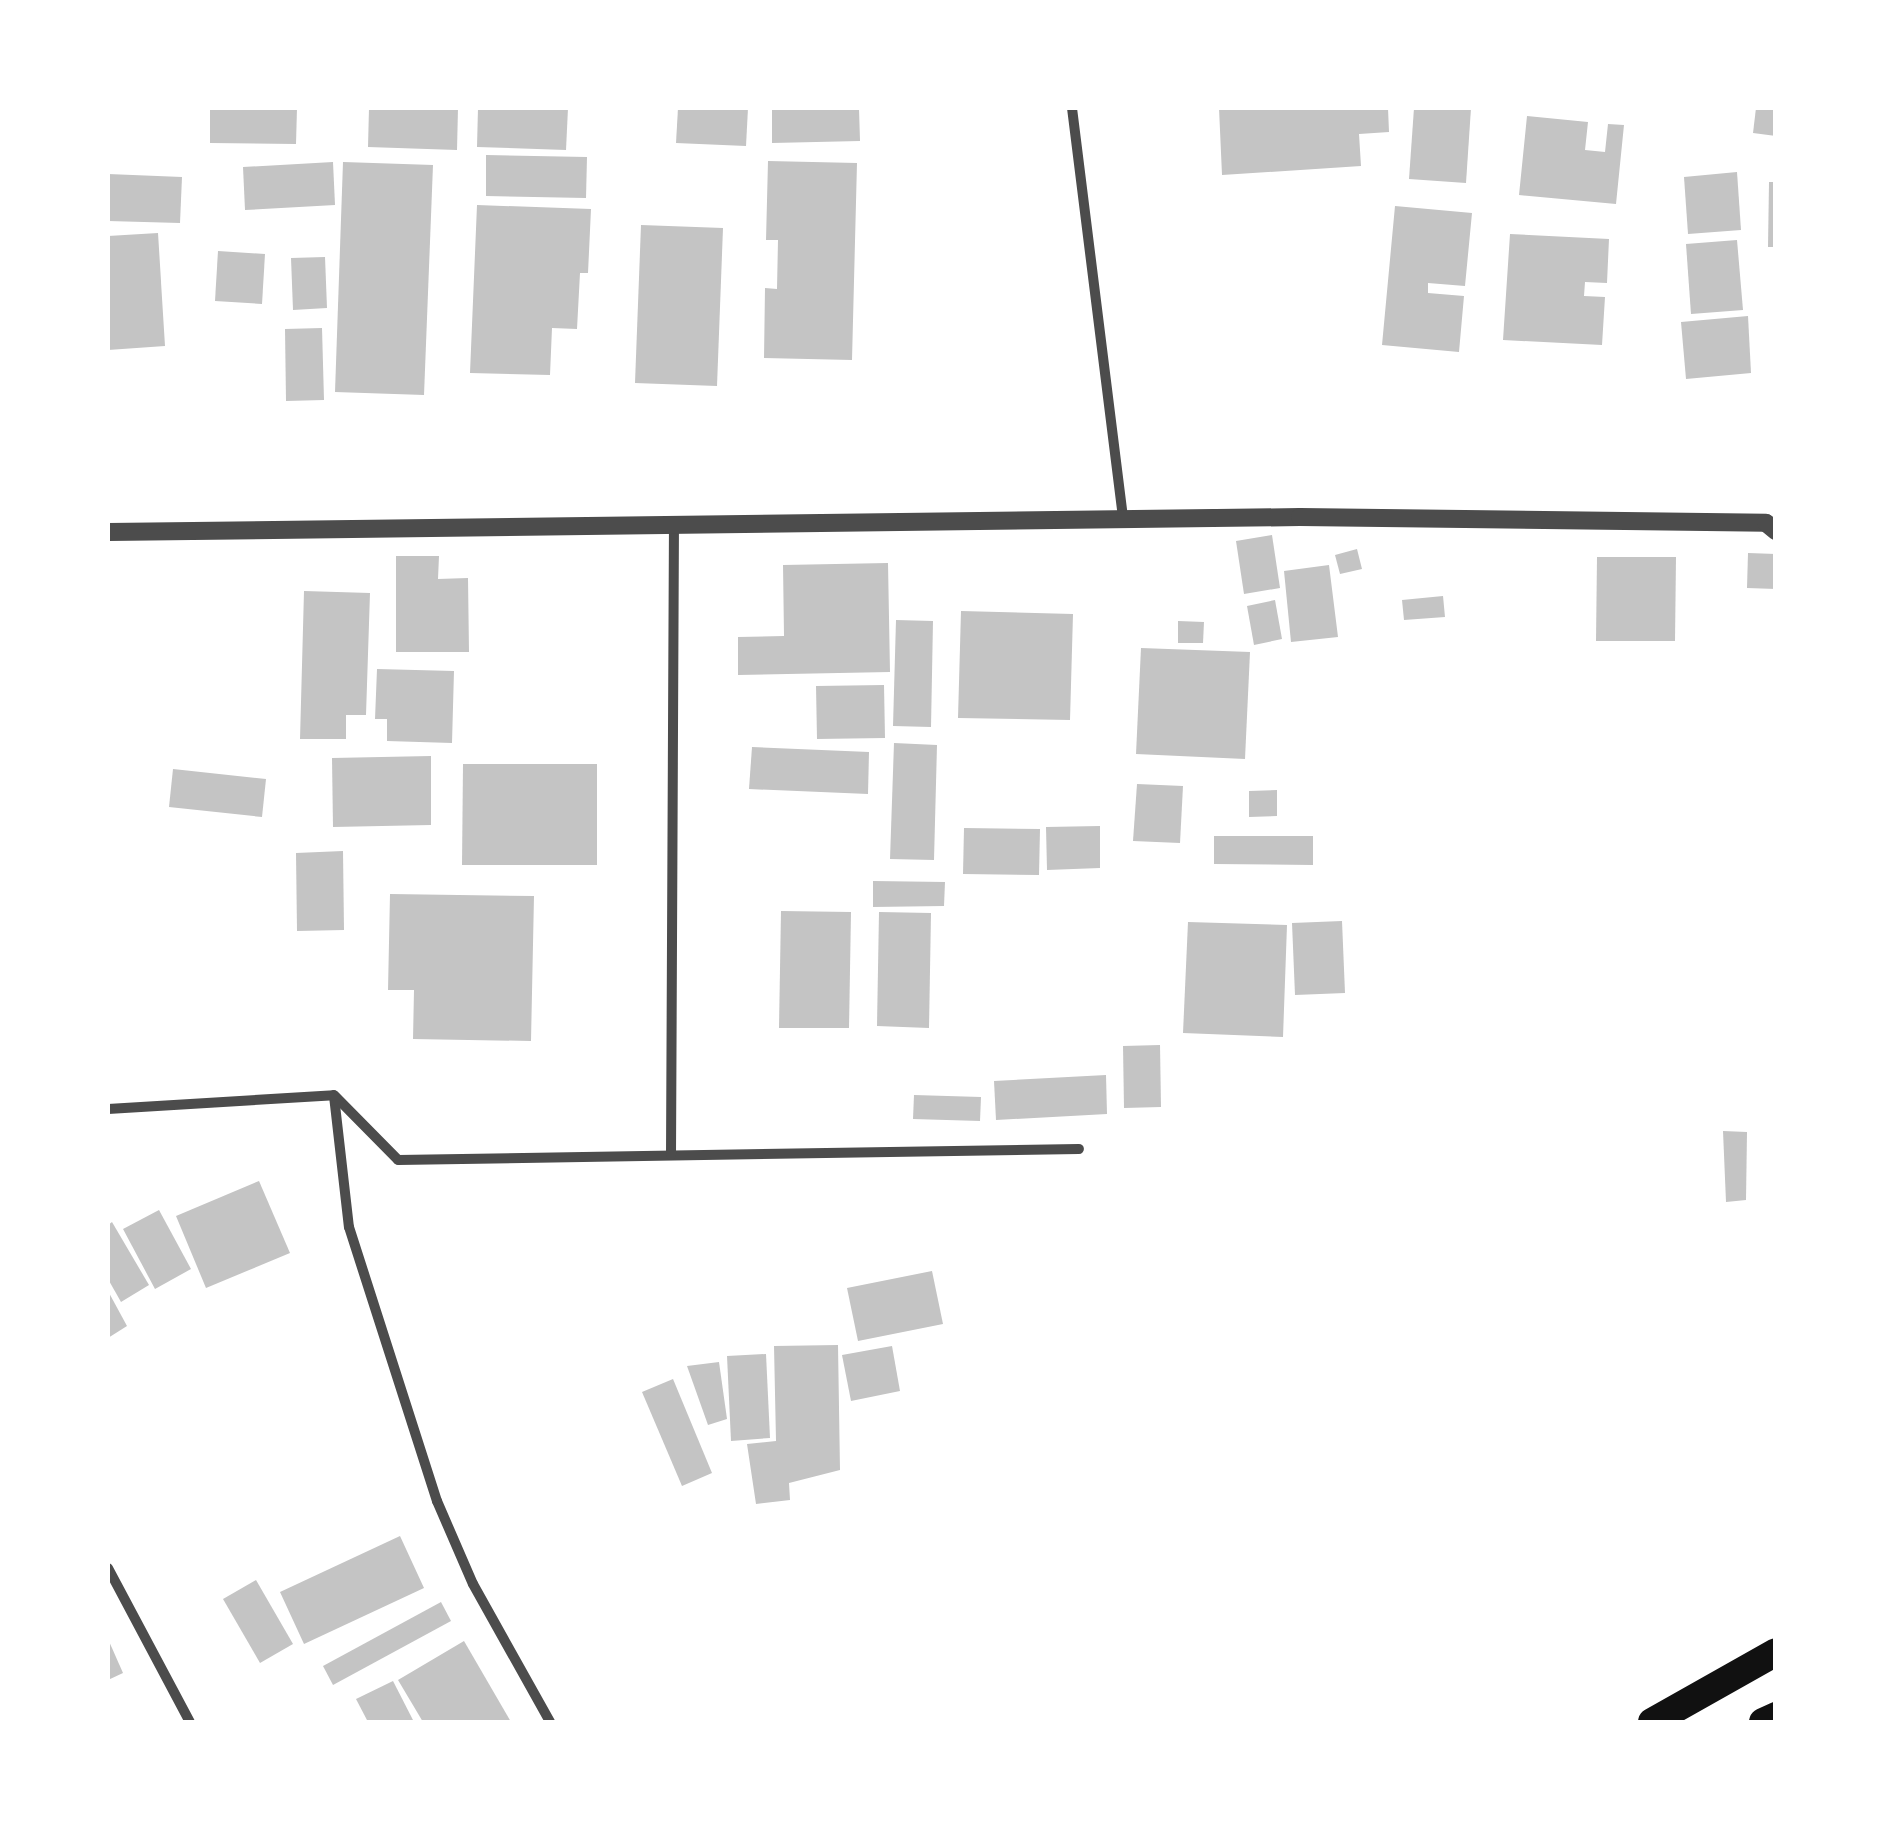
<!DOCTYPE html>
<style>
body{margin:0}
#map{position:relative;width:1883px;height:1830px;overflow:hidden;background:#fff;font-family:"Roboto Condensed",sans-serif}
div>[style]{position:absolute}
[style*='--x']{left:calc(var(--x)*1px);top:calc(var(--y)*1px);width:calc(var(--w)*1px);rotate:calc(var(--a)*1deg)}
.building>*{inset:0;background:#c4c4c4}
.minor>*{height:10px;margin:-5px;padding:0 5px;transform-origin:5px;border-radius:5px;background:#4c4c4c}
.tertiary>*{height:18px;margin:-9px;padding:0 9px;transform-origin:9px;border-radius:9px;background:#4c4c4c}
.trunk>*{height:28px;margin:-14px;padding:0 14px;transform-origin:14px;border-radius:14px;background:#111}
span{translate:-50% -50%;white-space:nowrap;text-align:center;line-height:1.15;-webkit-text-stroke:9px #fff;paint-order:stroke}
.frame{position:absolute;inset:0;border:110px solid #fff;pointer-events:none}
</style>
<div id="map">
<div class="building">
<i style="clip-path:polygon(210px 108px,297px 108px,296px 144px,210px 143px)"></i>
<i style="clip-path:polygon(369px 108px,458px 108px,457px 150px,368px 147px)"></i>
<i style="clip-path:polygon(478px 108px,568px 108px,566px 150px,477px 147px)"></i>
<i style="clip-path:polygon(678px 108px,748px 108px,746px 146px,676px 143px)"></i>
<i style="clip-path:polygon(772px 108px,859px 108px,860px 141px,772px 143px)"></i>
<i style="clip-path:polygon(1219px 108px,1388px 108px,1389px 132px,1359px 134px,1361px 166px,1222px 175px)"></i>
<i style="clip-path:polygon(1414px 108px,1471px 108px,1466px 183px,1409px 179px)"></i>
<i style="clip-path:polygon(1756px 108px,1776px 108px,1776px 136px,1753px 133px)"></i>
<i style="clip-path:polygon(1527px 116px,1588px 122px,1585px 150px,1605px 152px,1608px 124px,1624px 125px,1616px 204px,1519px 195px)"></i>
<i style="clip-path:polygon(486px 155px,587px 157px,586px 198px,486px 196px)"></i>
<i style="clip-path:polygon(768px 161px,857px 163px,852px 360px,764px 358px,765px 288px,777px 289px,778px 240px,766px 240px)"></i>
<i style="clip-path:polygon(333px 162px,335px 205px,245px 210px,243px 167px)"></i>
<i style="clip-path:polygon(343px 162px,433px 165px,424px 395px,335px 392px)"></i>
<i style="clip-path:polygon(1737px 172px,1741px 230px,1688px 234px,1684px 177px)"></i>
<i style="clip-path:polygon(108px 174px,182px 177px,180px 223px,108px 221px)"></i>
<i style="clip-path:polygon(1769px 182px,1776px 182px,1776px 247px,1768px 247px)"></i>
<i style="clip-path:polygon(477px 205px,591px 209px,588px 273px,580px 273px,577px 329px,552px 328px,550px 375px,470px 373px)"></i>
<i style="clip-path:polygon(1395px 206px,1472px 213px,1465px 286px,1428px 283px,1428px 293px,1464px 296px,1459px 352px,1382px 345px)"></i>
<i style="clip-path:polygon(641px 225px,723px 228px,717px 386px,635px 383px)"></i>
<i style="clip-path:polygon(158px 233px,165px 346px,108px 350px,108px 236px)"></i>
<i style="clip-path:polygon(1510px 234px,1609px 239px,1607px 283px,1585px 282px,1584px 296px,1605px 297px,1602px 345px,1503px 340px)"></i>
<i style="clip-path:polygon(1737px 240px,1743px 310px,1691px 314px,1686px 244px)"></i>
<i style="clip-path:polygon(218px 251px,265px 254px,262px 304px,215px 301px)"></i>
<i style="clip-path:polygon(325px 257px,327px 308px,293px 310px,291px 258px)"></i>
<i style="clip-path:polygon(1748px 316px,1751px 373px,1686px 379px,1681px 322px)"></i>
<i style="clip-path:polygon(322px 328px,324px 400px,286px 401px,285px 329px)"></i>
<i style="clip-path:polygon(1272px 535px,1280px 588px,1244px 594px,1236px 541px)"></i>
<i style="clip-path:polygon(1357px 549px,1362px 569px,1340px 574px,1335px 555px)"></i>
<i style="clip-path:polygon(1748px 553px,1776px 554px,1776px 589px,1747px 588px)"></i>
<i style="clip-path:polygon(396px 556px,439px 556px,438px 579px,468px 578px,469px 652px,396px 652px)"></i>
<i style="clip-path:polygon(1597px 557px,1676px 557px,1675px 641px,1596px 641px)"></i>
<i style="clip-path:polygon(888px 563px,890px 672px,738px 675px,738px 637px,784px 636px,783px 565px)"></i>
<i style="clip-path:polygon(1329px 565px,1338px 637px,1291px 642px,1284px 571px)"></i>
<i style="clip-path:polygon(304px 591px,370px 593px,366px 715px,346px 715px,346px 739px,300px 739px)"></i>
<i style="clip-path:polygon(1443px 596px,1445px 617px,1404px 620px,1402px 600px)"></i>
<i style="clip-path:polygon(1275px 600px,1282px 639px,1254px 645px,1247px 606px)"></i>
<i style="clip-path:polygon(961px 611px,1073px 614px,1070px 720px,958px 718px)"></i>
<i style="clip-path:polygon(896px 620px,933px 621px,931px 727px,893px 726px)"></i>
<i style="clip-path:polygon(1178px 621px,1204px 622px,1203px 643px,1178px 643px)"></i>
<i style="clip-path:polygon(1141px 648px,1250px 652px,1245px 759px,1136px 754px)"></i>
<i style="clip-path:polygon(377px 669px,454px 671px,452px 743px,387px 741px,387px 719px,375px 719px)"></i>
<i style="clip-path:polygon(884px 685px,885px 738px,817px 739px,816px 686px)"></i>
<i style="clip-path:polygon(894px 743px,937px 745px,934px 860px,890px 859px)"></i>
<i style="clip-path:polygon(752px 747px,869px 752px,868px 794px,749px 789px)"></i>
<i style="clip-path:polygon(431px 756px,431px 825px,333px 827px,332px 758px)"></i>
<i style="clip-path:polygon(463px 764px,597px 764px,597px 865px,462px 865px)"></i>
<i style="clip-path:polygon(173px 769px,266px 779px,262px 817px,169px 807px)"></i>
<i style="clip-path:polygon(1137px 784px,1183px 786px,1180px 843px,1133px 841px)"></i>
<i style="clip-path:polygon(1277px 790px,1277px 816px,1249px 817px,1249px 791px)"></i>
<i style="clip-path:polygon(1100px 826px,1100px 868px,1047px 870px,1046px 827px)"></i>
<i style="clip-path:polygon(964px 828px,1040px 829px,1039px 875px,963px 874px)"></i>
<i style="clip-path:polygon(1214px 836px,1313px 836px,1313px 865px,1214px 864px)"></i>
<i style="clip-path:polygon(343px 851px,344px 930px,297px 931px,296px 853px)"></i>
<i style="clip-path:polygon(873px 881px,945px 882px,944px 906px,873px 907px)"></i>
<i style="clip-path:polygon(390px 894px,534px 896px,531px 1041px,413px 1039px,414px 990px,388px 990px)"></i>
<i style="clip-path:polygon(781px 911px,851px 912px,849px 1028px,779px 1028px)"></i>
<i style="clip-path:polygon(879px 912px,931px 913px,929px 1028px,877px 1026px)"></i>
<i style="clip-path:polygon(1342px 921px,1345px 993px,1295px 995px,1292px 923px)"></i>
<i style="clip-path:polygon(1188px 922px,1287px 925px,1283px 1037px,1183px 1033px)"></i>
<i style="clip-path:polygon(1160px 1045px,1161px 1107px,1124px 1108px,1123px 1046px)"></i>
<i style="clip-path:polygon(1106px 1075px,1107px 1114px,996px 1120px,994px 1081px)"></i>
<i style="clip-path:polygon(914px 1095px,981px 1097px,980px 1121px,913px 1119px)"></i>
<i style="clip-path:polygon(1723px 1131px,1747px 1132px,1746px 1200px,1726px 1202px)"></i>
<i style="clip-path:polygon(259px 1181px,290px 1253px,206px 1288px,176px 1216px)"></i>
<i style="clip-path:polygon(159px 1210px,191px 1269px,155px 1289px,123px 1229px)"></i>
<i style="clip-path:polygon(112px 1222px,149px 1285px,121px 1302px,108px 1279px,108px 1225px)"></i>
<i style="clip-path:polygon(932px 1271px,943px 1324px,858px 1341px,847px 1288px)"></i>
<i style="clip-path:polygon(108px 1291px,127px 1326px,108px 1338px)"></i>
<i style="clip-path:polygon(838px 1345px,840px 1470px,789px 1483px,790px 1500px,756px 1504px,747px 1444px,776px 1441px,774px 1346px)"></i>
<i style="clip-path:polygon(892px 1346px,900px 1391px,851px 1401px,842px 1355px)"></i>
<i style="clip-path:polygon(766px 1354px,770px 1438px,731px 1441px,727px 1356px)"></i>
<i style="clip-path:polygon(719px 1362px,727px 1419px,708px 1425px,687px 1366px)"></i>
<i style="clip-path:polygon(673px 1379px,712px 1473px,682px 1486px,642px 1392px)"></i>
<i style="clip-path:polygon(400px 1536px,424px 1588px,304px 1644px,280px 1592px)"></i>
<i style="clip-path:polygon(256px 1580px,293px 1644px,260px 1663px,223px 1599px)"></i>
<i style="clip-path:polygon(441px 1602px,451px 1621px,333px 1685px,323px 1666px)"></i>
<i style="clip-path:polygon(108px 1639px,123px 1673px,108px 1680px)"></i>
<i style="clip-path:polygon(464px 1641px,511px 1722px,423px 1722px,398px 1680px)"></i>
<i style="clip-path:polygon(393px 1681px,414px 1722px,368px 1722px,356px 1699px)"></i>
</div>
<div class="minor">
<i style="--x:1072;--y:108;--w:414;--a:82.9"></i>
<i style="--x:334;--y:1096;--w:132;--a:83.5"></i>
<i style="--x:349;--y:1227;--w:288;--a:72.2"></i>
<i style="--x:437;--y:1501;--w:90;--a:66.6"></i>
<i style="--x:473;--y:1584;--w:158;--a:60.8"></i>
<i style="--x:108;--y:1109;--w:226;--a:-3.5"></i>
<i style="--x:334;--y:1095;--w:91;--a:45.4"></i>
<i style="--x:398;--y:1160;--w:681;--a:-0.93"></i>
<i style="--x:671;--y:1155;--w:630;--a:-89.73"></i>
<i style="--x:108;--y:1568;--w:174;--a:62"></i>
</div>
<div class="tertiary">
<i style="--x:108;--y:532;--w:1192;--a:-0.72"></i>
<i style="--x:1300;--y:517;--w:466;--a:0.7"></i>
<i style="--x:1766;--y:523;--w:13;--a:39"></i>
</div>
<div class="trunk">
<i style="--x:1652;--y:1722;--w:142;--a:-29.4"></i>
<i style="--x:1763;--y:1722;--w:14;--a:-25"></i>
</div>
<div class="frame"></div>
</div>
